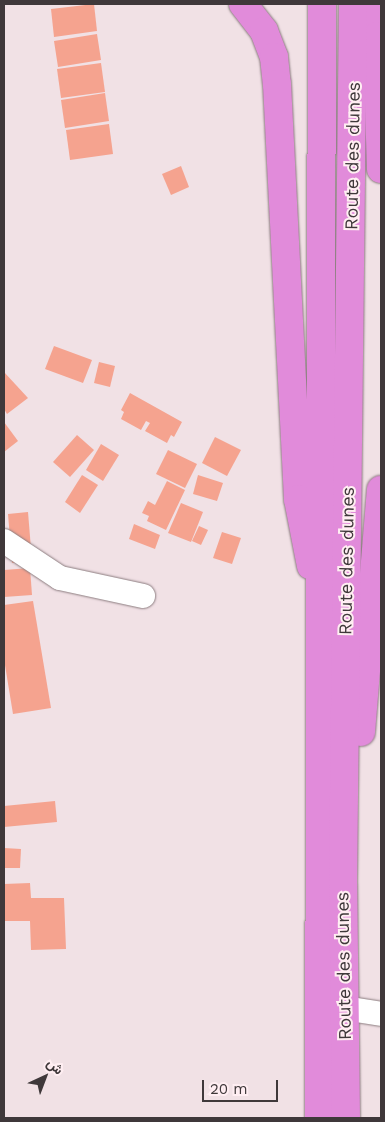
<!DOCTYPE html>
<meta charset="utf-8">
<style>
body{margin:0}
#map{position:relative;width:385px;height:1122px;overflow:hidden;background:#f1e1e5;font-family:"Work Sans",Vazirmatn,sans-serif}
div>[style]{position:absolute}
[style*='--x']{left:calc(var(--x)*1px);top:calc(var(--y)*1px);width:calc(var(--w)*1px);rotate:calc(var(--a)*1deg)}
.building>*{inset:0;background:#f5a38f}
.roads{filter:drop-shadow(0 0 1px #8c7d80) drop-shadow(0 0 1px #8c7d80)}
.minor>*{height:24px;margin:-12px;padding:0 12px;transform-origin:12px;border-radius:12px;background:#fff}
.highway>*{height:28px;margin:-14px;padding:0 14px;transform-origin:14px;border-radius:14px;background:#e18bda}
span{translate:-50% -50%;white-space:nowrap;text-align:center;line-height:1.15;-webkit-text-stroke:4px #ffeef2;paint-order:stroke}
.street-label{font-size:18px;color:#3f383a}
.frame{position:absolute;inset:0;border:5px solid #3f383a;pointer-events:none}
.north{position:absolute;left:20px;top:1052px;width:50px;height:50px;-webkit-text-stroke:4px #ffeef2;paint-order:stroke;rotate:43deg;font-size:14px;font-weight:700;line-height:20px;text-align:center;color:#3f383a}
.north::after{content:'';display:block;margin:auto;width:18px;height:22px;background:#3f383a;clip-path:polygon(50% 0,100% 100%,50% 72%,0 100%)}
.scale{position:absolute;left:202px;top:1080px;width:76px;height:22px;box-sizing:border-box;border:2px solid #3f383a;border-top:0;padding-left:6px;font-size:15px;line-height:18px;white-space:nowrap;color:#3f383a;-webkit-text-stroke:4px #ffeef2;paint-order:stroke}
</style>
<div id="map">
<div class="building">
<i style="clip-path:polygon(94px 4px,97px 31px,54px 37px,51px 9px)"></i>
<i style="clip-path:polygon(97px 34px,101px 60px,58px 67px,54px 41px)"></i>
<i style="clip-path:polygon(101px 63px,105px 92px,61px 98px,57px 69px)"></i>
<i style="clip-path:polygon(105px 93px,109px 121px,65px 128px,61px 100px)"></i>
<i style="clip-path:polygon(109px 124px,113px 154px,70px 160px,66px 130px)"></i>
<i style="clip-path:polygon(181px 166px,189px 187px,171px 195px,162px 174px)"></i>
<i style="clip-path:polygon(54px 346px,92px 360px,83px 383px,45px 369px)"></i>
<i style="clip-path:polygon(99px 362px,115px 366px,110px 387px,94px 383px)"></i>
<i style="clip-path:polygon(4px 372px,28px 398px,7px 414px,4px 409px)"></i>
<i style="clip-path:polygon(130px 393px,182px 422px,174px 437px,171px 435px,167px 443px,145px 431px,150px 423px,146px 421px,141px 430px,121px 419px,124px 412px,121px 410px)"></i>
<i style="clip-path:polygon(4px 422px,18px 441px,4px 452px)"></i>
<i style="clip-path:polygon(77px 435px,94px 450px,70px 477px,53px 462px)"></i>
<i style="clip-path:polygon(215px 437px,241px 450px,227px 476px,202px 463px)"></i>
<i style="clip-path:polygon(101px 444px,119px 455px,103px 481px,86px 470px)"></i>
<i style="clip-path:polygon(168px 450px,197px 464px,185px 488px,156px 474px)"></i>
<i style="clip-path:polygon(82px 475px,98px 485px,80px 513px,65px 502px)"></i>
<i style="clip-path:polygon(198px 475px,223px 483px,217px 501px,193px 494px)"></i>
<i style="clip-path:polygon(167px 481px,185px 490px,166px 530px,147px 521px,149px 516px,142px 513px,148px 501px,155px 505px)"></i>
<i style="clip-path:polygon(181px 503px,203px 512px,191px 542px,168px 533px)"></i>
<i style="clip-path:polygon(28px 512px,32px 561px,12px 563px,8px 514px)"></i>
<i style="clip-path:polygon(134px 524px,160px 535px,155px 549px,129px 539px)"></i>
<i style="clip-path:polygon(199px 526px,208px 530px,201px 545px,192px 541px)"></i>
<i style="clip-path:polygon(222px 532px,241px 538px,232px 564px,213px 558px)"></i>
<i style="clip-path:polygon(30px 568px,32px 595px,4px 597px,4px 570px)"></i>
<i style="clip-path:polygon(33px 601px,51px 708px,13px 714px,4px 659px,4px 605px)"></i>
<i style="clip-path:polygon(55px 801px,57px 822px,4px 827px,4px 806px)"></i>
<i style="clip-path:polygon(4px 848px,21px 849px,20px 868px,4px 868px)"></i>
<i style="clip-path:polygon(30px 883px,31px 898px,64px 898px,66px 949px,31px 950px,30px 921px,4px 921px,4px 884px)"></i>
</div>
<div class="roads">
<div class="minor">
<i style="--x:4;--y:541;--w:67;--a:33.5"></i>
<i style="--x:60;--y:578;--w:85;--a:12.2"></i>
<i style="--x:344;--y:1008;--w:37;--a:9"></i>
</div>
<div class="highway">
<i style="--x:243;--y:4;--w:34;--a:52"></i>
<i style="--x:264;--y:31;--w:28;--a:69"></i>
<i style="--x:274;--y:57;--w:27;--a:84"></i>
<i style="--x:277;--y:84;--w:416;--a:87.1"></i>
<i style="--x:298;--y:499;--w:68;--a:79"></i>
<i style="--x:379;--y:4;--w:32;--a:94"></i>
<i style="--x:377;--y:36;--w:133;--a:88.3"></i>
<i style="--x:361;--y:732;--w:243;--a:-85.3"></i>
<i style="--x:319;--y:1118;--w:1114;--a:-89.85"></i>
<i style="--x:346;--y:1118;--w:234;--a:-90.7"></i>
<i style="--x:343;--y:884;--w:880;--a:-89.35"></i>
</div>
</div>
<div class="street-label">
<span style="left:353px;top:156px;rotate:-89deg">Route des dunes</span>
<span style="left:347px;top:561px;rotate:-89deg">Route des dunes</span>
<span style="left:344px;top:966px;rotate:-91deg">Route des dunes</span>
</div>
<div class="frame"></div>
<div class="north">ش</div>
<div class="scale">20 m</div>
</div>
